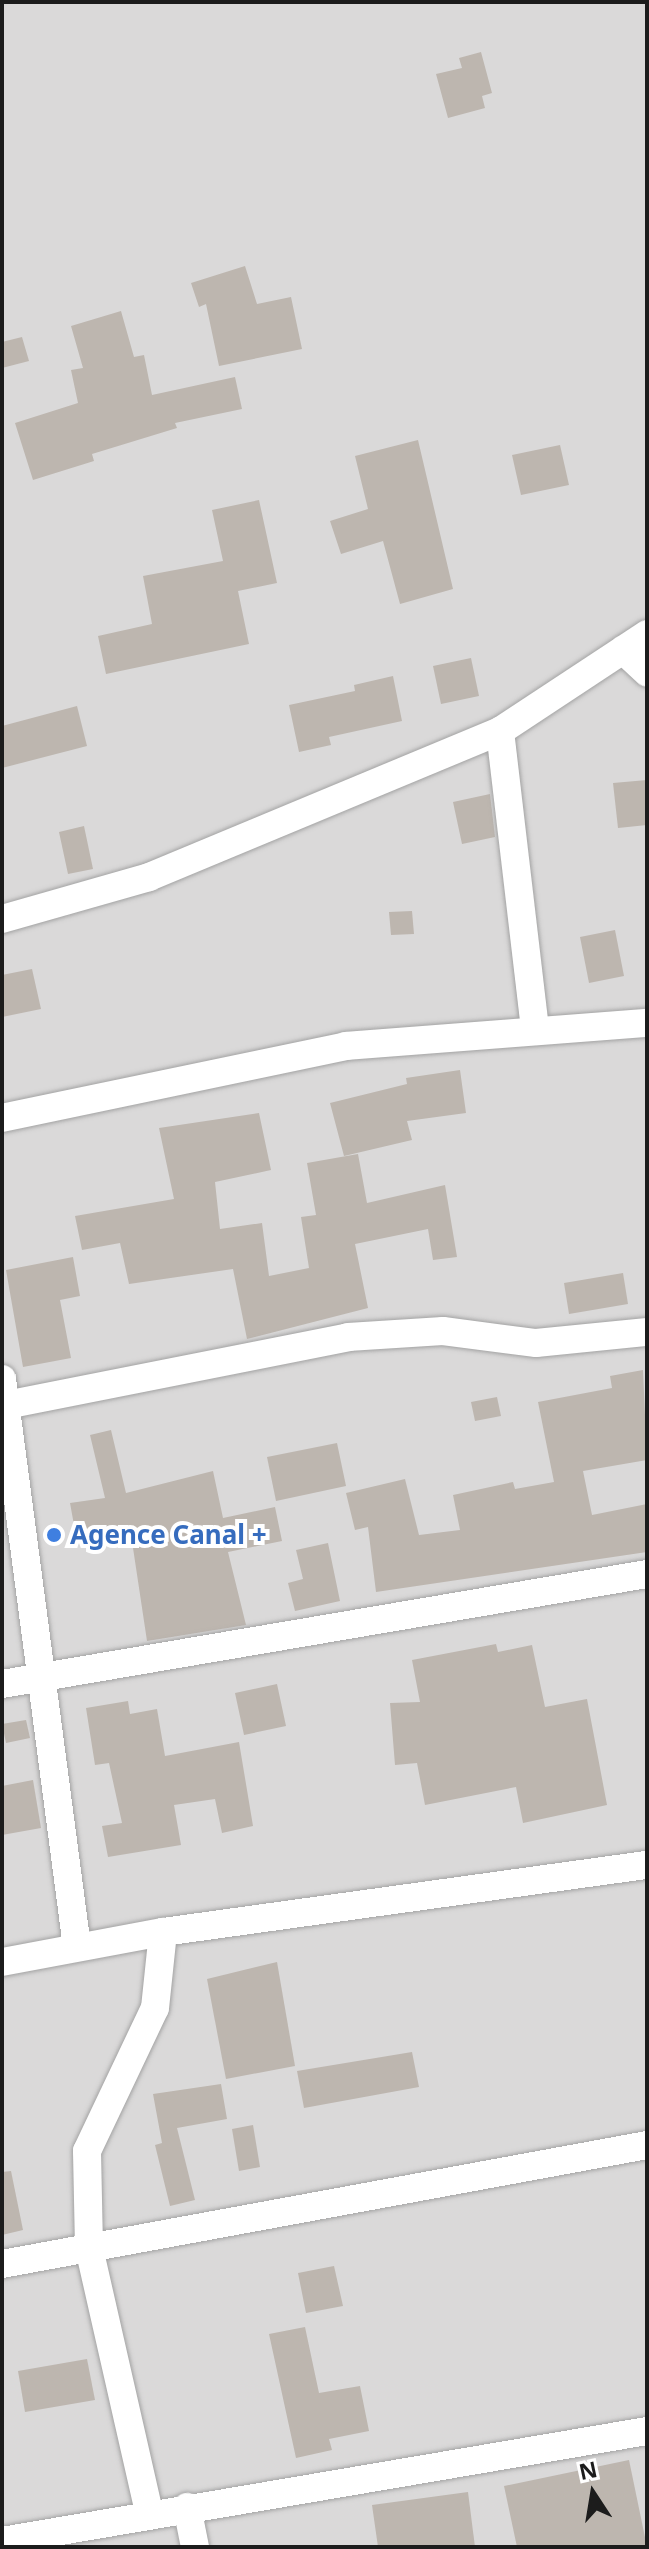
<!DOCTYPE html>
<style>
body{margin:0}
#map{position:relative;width:649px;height:2549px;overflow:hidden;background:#edeae2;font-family:"Noto Sans",sans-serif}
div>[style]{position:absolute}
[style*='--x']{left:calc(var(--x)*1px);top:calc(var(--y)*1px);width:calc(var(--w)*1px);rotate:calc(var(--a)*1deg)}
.residential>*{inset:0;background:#dad9d9}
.building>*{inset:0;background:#bdb6af}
.roads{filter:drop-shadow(0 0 2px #a3a3a3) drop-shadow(0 0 2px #a3a3a3)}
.minor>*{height:28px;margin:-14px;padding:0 14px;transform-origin:14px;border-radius:14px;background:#fff}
.dots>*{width:22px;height:22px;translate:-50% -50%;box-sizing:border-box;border:4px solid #fff;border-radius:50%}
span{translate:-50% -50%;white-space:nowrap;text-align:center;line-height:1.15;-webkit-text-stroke:8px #fff;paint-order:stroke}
.shop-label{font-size:26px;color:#366cbe;font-weight:700}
.left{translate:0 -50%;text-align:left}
.frame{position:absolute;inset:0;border:4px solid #1c1c1c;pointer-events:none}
.north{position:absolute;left:553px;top:2453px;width:80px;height:80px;-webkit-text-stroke:6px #fff;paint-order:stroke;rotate:348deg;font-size:22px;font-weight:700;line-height:32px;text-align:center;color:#1c1c1c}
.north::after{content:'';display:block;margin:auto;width:28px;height:36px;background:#1c1c1c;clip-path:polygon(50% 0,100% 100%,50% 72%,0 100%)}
</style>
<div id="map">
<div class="residential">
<i style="clip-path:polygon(2px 2px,647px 2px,647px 2547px,2px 2547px)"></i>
</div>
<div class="building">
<i style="clip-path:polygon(481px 52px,492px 93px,482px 96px,485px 108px,448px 118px,436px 74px,462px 68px,459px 58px)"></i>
<i style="clip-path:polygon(245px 266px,257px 304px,291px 297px,302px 349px,219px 366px,206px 304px,199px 307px,191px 283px)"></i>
<i style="clip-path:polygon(121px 311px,134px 357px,144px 355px,152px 395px,235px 377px,242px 409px,175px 423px,177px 428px,92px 454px,94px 461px,33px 480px,15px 423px,78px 403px,71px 370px,83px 368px,71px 326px)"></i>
<i style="clip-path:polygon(22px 337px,29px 361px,2px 368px,2px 342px)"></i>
<i style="clip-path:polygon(418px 440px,453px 589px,400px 604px,383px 541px,341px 554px,330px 521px,368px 509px,355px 456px)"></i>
<i style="clip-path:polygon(560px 445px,569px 485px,521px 495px,512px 455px)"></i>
<i style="clip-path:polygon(259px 500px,277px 583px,238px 591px,249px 644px,106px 674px,98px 636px,152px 624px,143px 576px,223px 561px,212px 510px)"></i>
<i style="clip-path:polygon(471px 658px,479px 696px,441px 704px,433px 666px)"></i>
<i style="clip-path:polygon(393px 676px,402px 721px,329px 737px,331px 745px,299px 752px,289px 705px,355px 691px,354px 685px)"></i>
<i style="clip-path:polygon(77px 706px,87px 746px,2px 768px,2px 726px)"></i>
<i style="clip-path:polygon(647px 780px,647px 825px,618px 828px,613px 783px)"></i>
<i style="clip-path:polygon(490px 794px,495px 837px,462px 844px,453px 802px)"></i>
<i style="clip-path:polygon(84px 826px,93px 869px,68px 874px,59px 832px)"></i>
<i style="clip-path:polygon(412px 911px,414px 934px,391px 935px,389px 912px)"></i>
<i style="clip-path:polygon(615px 930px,624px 976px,589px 983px,580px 937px)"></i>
<i style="clip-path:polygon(32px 969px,41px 1009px,2px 1017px,2px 975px)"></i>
<i style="clip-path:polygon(460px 1070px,466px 1113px,407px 1121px,412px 1140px,344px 1156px,330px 1103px,407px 1084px,406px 1078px)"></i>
<i style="clip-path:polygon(259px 1113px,271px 1170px,215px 1182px,220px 1229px,262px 1223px,269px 1276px,309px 1268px,301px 1217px,316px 1215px,307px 1163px,358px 1154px,367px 1203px,445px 1185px,457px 1257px,433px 1260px,428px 1229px,355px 1244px,368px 1308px,247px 1339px,233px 1269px,129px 1284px,120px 1243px,82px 1250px,75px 1216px,174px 1199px,159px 1128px)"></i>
<i style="clip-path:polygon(73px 1257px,80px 1296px,60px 1300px,71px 1358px,23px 1367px,6px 1270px)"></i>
<i style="clip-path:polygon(623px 1273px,628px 1304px,569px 1314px,564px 1283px)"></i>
<i style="clip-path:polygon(643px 1370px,647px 1460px,583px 1471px,592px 1515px,647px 1504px,647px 1552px,376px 1592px,368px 1527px,355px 1530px,346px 1493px,405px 1479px,419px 1535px,460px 1530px,453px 1495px,513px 1482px,515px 1489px,554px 1482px,538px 1402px,612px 1388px,610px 1376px)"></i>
<i style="clip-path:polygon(497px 1397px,501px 1416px,475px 1421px,471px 1402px)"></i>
<i style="clip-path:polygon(111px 1430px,126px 1493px,213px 1471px,223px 1518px,275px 1507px,282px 1541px,228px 1552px,246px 1625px,147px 1641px,130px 1528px,76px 1536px,70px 1503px,105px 1498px,90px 1435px)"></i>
<i style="clip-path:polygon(337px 1443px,346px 1486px,276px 1501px,267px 1457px)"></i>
<i style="clip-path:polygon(328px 1543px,340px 1601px,295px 1611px,288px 1583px,303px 1579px,296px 1550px)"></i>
<i style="clip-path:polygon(496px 1644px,498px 1652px,532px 1645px,545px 1707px,587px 1699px,607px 1805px,523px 1823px,516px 1787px,425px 1805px,417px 1763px,395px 1765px,390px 1703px,420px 1702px,412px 1660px)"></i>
<i style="clip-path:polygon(277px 1684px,286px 1726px,244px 1735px,235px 1693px)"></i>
<i style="clip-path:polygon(128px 1701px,130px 1714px,157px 1709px,165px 1756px,239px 1742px,253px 1826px,222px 1833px,215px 1799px,174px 1805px,181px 1845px,108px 1857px,102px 1826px,122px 1823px,109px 1763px,95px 1765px,86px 1708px)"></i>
<i style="clip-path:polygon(26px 1720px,30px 1738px,6px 1743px,2px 1724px)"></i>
<i style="clip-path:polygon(33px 1780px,41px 1828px,2px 1835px,2px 1786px)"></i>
<i style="clip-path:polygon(277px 1962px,295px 2066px,226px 2079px,207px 1979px)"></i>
<i style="clip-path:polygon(412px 2052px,419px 2087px,304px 2108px,297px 2071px)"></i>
<i style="clip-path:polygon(221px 2084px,227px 2119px,177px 2128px,195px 2200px,170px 2206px,155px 2145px,162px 2143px,153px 2094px)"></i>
<i style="clip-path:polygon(253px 2125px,260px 2167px,239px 2171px,232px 2129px)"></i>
<i style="clip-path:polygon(11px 2171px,23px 2230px,2px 2235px,2px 2172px)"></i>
<i style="clip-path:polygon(334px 2266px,343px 2306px,306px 2313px,298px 2273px)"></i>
<i style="clip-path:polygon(305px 2327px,319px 2393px,360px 2386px,369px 2431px,329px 2439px,332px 2450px,296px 2458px,269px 2334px)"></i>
<i style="clip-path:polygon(87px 2359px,95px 2400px,25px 2412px,18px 2371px)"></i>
<i style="clip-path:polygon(629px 2460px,647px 2547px,517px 2547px,504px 2486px)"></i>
<i style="clip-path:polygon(468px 2492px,475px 2547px,378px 2547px,372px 2505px)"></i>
</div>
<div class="roads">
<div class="minor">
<i style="--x:623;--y:650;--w:33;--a:43"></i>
<i style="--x:500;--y:731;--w:300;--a:83.3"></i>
<i style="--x:2;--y:919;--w:153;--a:-15.9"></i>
<i style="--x:149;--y:877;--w:380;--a:-22.6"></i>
<i style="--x:500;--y:731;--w:176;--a:-33.4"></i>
<i style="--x:2;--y:1118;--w:351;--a:-11.8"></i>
<i style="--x:346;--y:1046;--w:302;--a:-4.4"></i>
<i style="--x:2;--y:1379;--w:573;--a:82.48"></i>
<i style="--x:6;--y:1405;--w:349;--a:-11.2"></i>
<i style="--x:348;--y:1337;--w:95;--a:-3.6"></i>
<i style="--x:443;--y:1331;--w:94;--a:7.4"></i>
<i style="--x:536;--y:1343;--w:112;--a:-5.7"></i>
<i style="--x:2;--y:1684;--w:654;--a:-9.68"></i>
<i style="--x:2;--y:1962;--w:164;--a:-10.6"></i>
<i style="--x:163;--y:1932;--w:489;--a:-7.9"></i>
<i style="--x:2;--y:2264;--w:656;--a:-10.45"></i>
<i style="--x:187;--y:2507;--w:41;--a:78.7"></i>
<i style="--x:149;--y:2512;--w:272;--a:-102.8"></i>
<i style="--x:89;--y:2247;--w:96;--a:-91.2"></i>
<i style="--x:87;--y:2151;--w:158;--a:-64.6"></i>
<i style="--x:155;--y:2008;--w:76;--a:-84"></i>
<i style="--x:2;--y:2541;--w:654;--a:-9.68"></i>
</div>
</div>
<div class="dots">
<i style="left:54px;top:1535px;background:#3f7fe0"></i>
</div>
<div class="shop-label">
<span class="left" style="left:70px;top:1535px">Agence Canal +</span>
</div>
<div class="frame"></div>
<div class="north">N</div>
</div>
